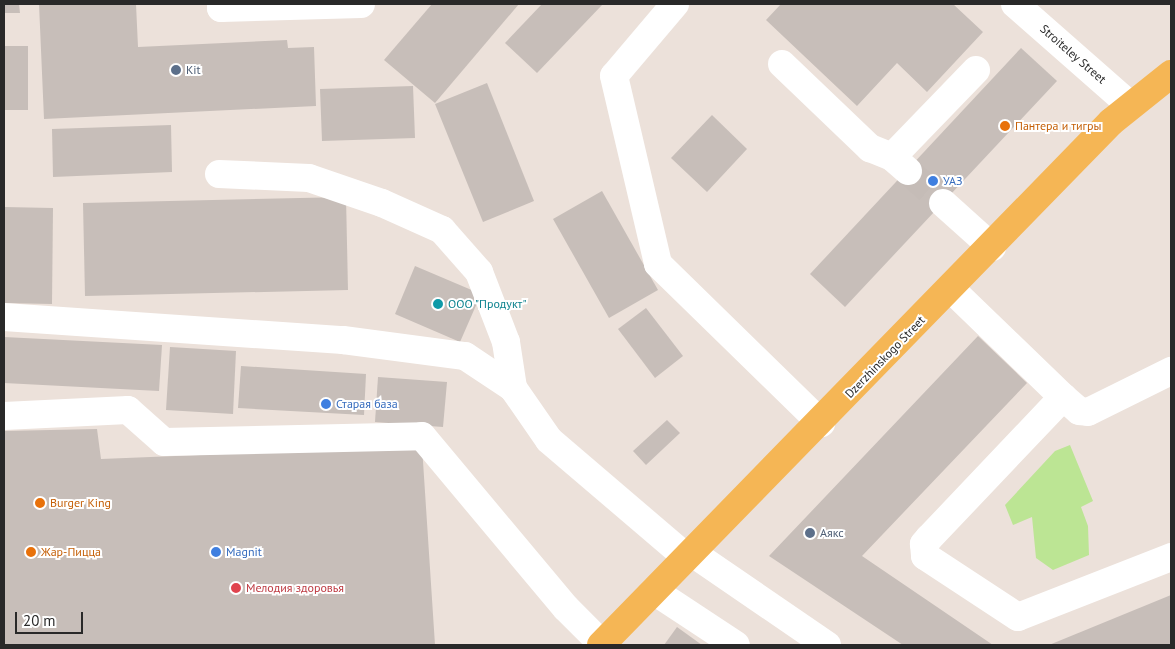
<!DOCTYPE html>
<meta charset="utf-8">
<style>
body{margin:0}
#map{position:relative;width:1175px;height:649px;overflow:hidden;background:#ece1da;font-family:"PT Sans",sans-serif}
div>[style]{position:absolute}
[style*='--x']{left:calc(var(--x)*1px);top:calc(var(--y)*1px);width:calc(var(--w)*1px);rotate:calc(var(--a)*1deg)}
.green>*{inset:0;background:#bce594}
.building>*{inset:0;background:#c7beb9}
.minor-tunnel>*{height:28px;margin-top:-14px;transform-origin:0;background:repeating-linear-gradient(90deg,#c5bcb7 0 28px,transparent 0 42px)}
.minor>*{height:28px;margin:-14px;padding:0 14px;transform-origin:14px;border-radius:14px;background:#fff}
.major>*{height:28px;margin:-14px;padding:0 14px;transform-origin:14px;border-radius:14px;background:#f5b655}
.dots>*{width:14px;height:14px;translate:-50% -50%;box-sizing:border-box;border:2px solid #fff;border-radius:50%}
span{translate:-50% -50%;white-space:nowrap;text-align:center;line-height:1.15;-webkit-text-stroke:4px #fff;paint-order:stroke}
.street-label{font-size:12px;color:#292929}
.service-label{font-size:12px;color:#4e5e75}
.left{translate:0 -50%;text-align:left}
.food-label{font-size:12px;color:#c56008}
.shop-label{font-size:12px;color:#366cbe}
.culture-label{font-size:12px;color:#0d838f}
.health-label{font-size:12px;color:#be3a42}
.frame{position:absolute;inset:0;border:5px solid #292929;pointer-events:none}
.scale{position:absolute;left:15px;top:612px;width:68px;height:22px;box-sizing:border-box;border:2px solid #292929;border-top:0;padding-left:6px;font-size:15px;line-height:18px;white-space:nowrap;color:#292929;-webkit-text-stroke:4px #fff;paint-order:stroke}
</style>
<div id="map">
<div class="green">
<i style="clip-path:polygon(1070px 445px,1093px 501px,1081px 507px,1088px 526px,1089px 555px,1053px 570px,1036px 558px,1032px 517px,1013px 525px,1005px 505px,1055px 451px)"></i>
</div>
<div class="building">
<i style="clip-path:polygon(4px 4px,19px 4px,20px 13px,4px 13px)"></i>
<i style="clip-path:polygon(39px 4px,136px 4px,138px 47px,287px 40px,288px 48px,314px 47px,316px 106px,44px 119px)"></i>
<i style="clip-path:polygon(432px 4px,519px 4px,435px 103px,384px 60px)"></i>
<i style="clip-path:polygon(542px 4px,603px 4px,537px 73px,505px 43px)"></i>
<i style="clip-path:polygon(781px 4px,953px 4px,983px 32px,927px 92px,897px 63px,857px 106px,766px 20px)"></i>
<i style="clip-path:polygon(4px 46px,28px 46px,28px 110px,4px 110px)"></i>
<i style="clip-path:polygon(1021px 48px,1057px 81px,845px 307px,810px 274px)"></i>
<i style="clip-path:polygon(487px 83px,534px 201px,483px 222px,435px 104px)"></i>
<i style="clip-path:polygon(413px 86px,415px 138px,322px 141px,320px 89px)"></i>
<i style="clip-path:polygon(712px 115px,747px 149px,707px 192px,671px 158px)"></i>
<i style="clip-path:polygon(171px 125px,172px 172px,53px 177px,52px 129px)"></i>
<i style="clip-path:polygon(602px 191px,658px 290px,609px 318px,553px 219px)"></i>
<i style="clip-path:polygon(346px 197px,348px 290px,85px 296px,83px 203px)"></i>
<i style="clip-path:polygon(4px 207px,53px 208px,52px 304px,4px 303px)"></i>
<i style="clip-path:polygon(415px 266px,481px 294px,460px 342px,395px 314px)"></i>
<i style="clip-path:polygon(646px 308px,683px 356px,655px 378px,618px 329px)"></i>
<i style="clip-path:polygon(978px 336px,1027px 383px,862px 556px,993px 645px,903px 645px,769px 556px)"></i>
<i style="clip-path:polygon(4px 337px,162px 345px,159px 391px,4px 383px)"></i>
<i style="clip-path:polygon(170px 347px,236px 351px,233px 414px,166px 410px)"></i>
<i style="clip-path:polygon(241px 366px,366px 374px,364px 415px,238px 408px)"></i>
<i style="clip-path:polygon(378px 377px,447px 382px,443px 427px,375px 422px)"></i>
<i style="clip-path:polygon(667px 420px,680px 433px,646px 465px,633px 451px)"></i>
<i style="clip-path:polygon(97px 429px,101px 459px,422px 446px,435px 645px,4px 645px,4px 431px)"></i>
<i style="clip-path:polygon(1171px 595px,1171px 645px,1049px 645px)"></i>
<i style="clip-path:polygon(677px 627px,702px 645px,664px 645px)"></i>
</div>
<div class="minor-tunnel">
<i style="--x:908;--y:171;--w:47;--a:42.4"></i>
</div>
<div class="minor">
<i style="--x:221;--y:4;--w:4;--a:90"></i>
<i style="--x:221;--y:8;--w:140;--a:-1.6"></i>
<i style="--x:675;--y:4;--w:94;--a:130.3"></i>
<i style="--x:614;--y:76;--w:193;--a:76.8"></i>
<i style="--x:658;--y:264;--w:228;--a:44.3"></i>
<i style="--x:1015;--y:4;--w:153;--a:41.3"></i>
<i style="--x:782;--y:64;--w:122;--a:43.7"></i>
<i style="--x:870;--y:148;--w:24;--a:22"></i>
<i style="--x:908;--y:171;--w:21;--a:-139"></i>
<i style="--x:892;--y:157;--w:121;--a:-46"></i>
<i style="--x:219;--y:174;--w:90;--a:2.5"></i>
<i style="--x:309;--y:178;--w:77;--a:18.9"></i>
<i style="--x:382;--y:203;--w:66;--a:24.2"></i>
<i style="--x:442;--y:230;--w:56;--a:48.6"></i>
<i style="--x:479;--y:272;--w:75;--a:68.9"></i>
<i style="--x:506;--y:342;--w:47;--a:81.3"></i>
<i style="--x:943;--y:203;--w:66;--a:41.9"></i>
<i style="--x:951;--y:289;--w:156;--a:44"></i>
<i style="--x:1063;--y:397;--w:195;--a:133.5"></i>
<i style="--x:929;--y:538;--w:8;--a:130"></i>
<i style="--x:924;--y:544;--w:12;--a:85"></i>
<i style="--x:925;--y:556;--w:111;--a:33.3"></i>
<i style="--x:1018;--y:617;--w:164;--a:-21.4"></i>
<i style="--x:4;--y:317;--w:340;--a:3.9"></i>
<i style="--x:343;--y:340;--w:123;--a:7.5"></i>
<i style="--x:465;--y:356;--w:58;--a:33.7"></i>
<i style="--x:513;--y:388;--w:63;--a:55.3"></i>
<i style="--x:549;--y:440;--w:180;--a:40.5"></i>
<i style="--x:1063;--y:397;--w:21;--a:41"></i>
<i style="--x:1079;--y:411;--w:9;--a:6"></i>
<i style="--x:1088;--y:412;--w:93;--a:-26.3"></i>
<i style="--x:4;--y:416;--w:124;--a:-2.8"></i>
<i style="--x:128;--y:410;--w:48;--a:41.6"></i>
<i style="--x:164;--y:442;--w:258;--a:-1.3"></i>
<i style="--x:422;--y:436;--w:224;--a:50.1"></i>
<i style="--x:566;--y:608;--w:51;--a:45"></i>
<i style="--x:691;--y:552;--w:165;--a:34.4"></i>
<i style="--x:654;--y:591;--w:98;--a:33.4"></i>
</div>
<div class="major">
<i style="--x:601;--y:645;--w:730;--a:-45.72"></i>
<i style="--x:1111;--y:122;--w:77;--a:-38.7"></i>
</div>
<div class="dots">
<i style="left:176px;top:70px;background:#5c6f8a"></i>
<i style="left:1005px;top:126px;background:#e8710a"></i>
<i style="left:933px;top:181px;background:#3f7fe0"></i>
<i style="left:438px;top:304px;background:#0f9aa8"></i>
<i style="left:326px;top:404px;background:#3f7fe0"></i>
<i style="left:40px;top:503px;background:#e8710a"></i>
<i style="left:810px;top:533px;background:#5c6f8a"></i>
<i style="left:31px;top:552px;background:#e8710a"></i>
<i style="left:216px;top:552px;background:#3f7fe0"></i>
<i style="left:236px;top:588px;background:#e0444e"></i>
</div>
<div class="street-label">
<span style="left:1073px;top:54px;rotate:41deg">Stroiteley Street</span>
<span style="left:885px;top:357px;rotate:-46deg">Dzerzhinskogo Street</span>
</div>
<div class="service-label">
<span class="left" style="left:186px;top:70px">Kit</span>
<span class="left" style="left:820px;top:533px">Аякс</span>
</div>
<div class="food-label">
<span class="left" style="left:1015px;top:126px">Пантера и тигры</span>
<span class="left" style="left:50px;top:503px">Burger King</span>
<span class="left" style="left:41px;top:552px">Жар-Пицца</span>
</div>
<div class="shop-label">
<span class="left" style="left:943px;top:181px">УАЗ</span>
<span class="left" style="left:336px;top:404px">Старая база</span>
<span class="left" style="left:226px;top:552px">Magnit</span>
</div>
<div class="culture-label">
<span class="left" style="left:448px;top:304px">ООО "Продукт"</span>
</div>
<div class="health-label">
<span class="left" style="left:246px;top:588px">Мелодия здоровья</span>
</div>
<div class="frame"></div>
<div class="scale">20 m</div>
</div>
